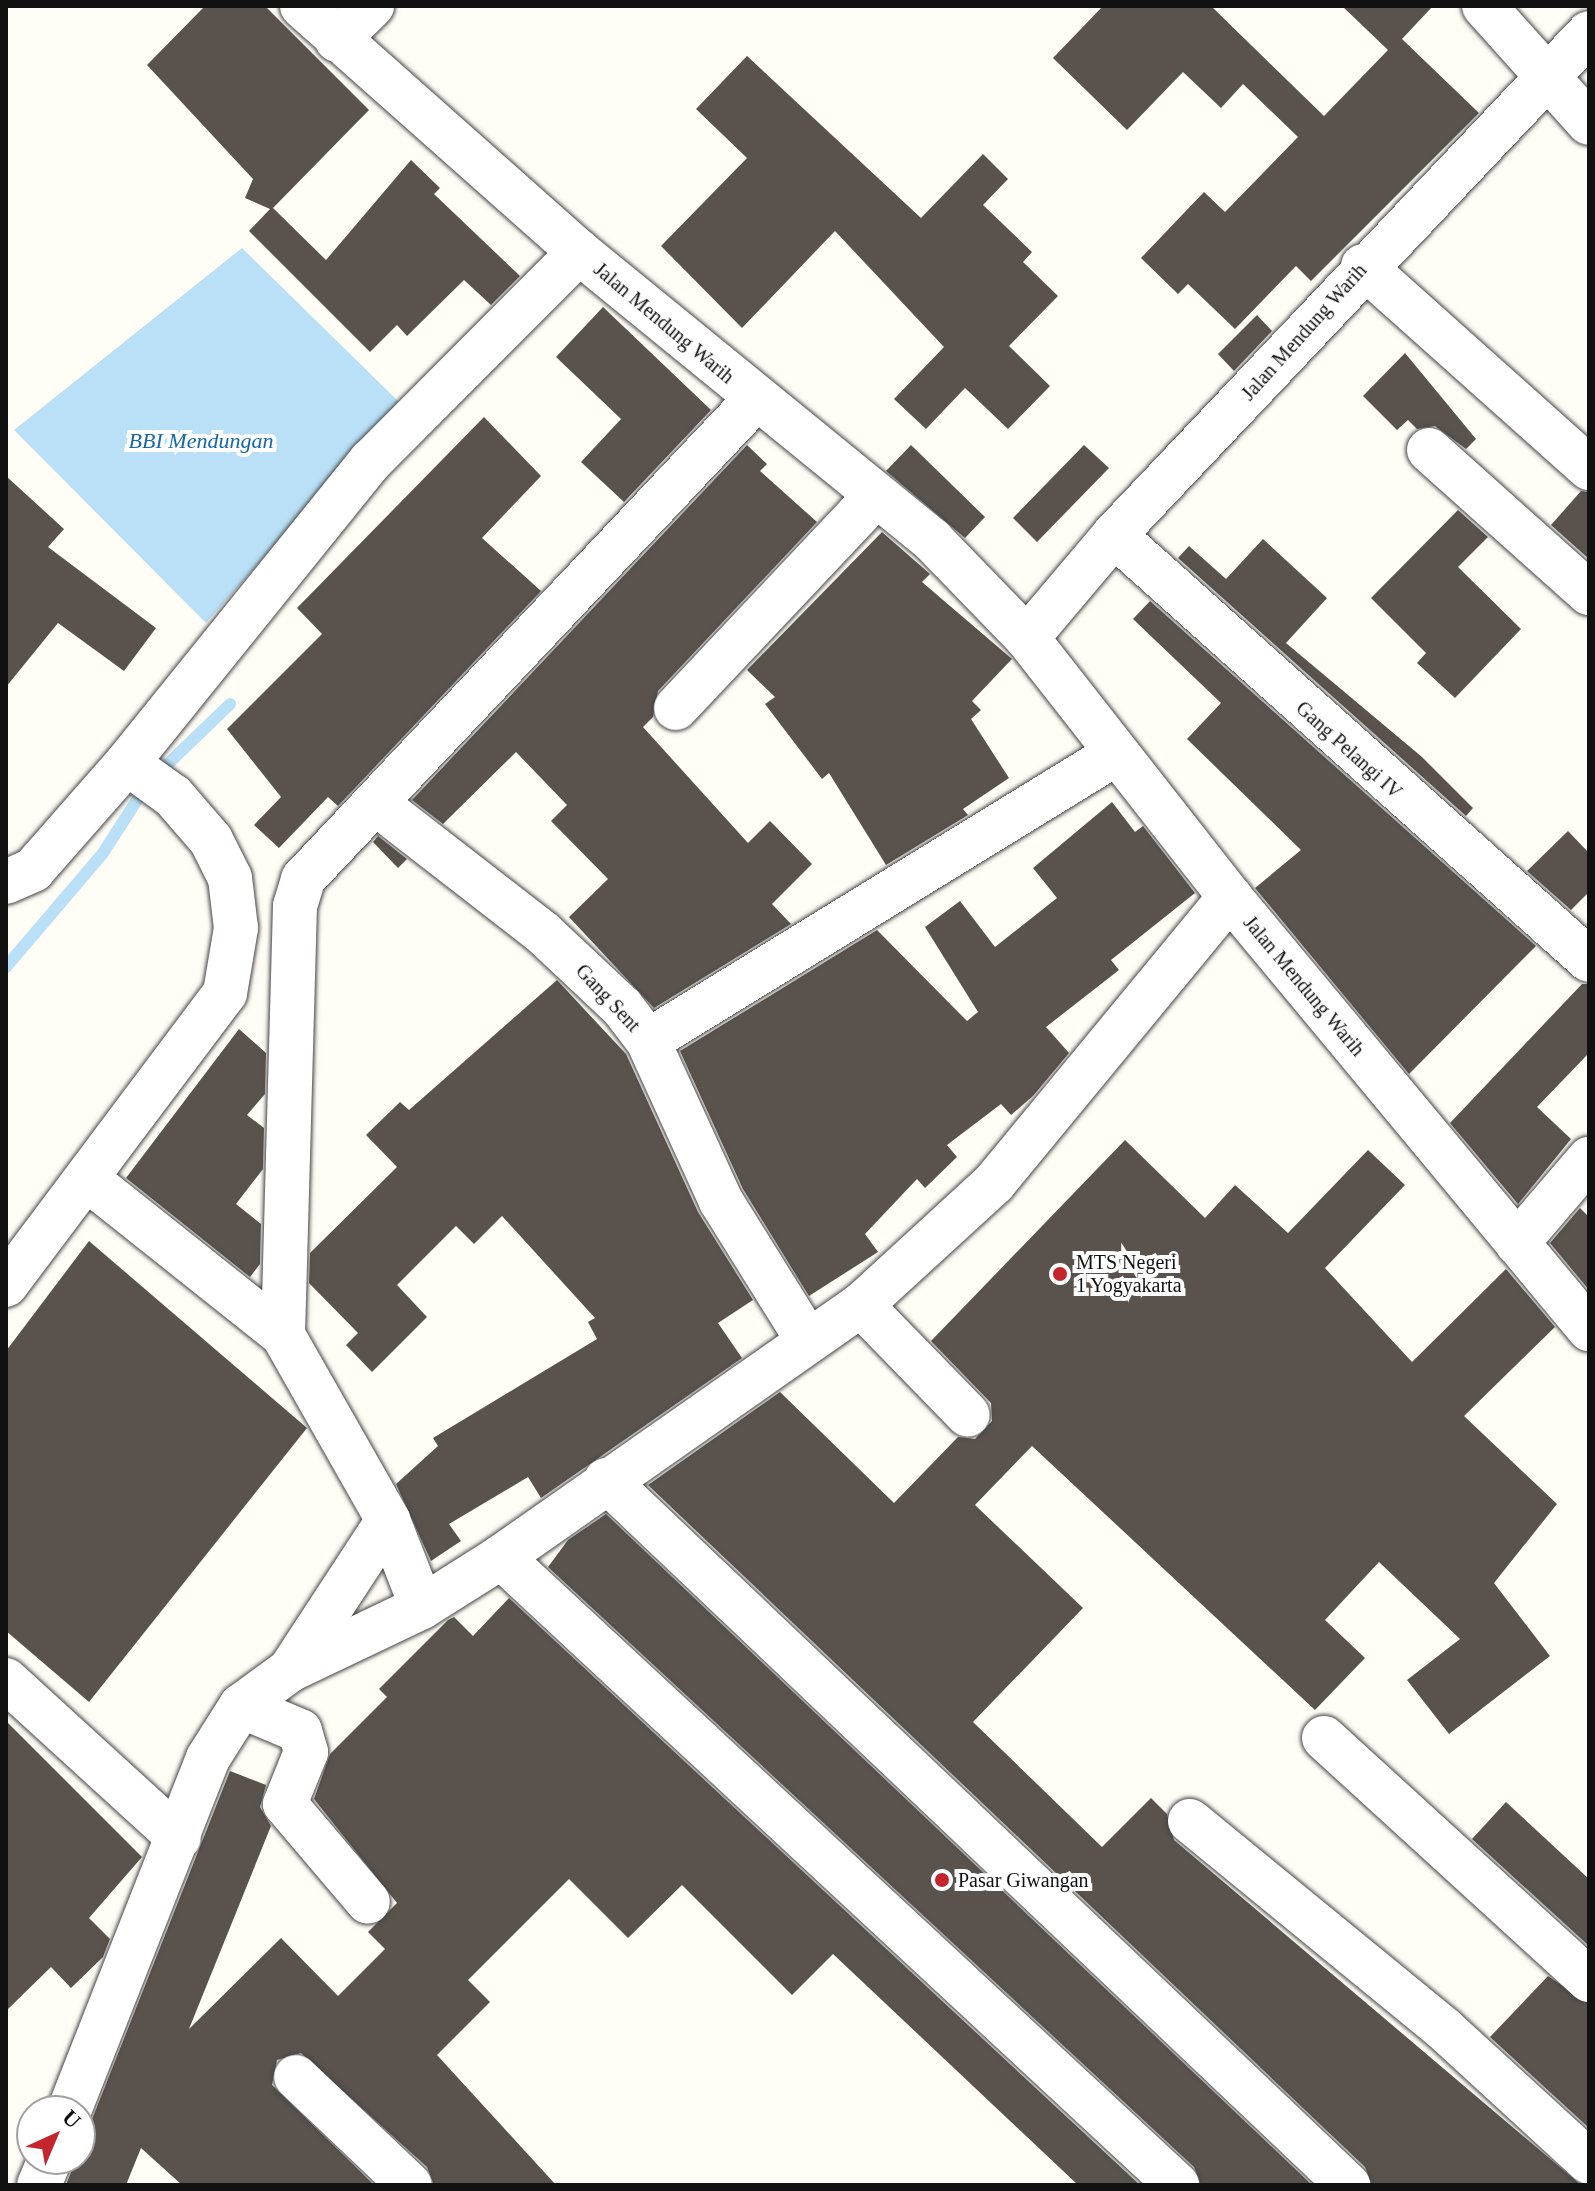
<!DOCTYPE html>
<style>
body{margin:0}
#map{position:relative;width:1595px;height:2191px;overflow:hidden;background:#fffdf5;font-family:"Times New Roman",serif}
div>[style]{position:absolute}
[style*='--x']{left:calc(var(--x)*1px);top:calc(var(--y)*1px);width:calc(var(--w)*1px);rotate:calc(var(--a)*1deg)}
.water>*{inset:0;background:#b9e0f7}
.stream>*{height:12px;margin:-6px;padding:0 6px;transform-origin:6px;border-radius:6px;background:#b9e0f7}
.building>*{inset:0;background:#5a524d}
.roads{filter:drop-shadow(0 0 2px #444) drop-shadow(0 0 2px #444)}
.minor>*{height:44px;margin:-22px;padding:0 22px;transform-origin:22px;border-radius:22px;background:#fff}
.dots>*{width:22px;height:22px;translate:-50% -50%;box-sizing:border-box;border:4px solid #fff;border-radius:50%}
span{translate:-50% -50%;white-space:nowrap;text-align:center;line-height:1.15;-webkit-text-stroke:8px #fff;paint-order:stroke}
.street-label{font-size:20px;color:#111}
.poi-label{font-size:20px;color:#111}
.left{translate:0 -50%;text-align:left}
.water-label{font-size:22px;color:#1768a6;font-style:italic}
.frame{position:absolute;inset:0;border:8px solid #111;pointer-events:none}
.north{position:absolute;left:16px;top:2095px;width:80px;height:80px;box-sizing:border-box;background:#fff;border:2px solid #a0a0a0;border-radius:50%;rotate:44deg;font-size:22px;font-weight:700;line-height:32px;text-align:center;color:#111}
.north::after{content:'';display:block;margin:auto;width:28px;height:36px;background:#c4262e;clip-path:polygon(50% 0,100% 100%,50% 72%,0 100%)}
</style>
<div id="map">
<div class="water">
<i style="clip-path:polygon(242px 248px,400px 403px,206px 623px,14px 430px)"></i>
</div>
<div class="stream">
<i style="--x:6;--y:967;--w:150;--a:-49.6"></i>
<i style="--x:103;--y:853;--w:83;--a:-57.3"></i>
<i style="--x:148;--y:783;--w:114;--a:-43.9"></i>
</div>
<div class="building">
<i style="clip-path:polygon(205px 6px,265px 6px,369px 110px,273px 208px,326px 260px,411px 160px,440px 188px,434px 194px,520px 276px,491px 305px,464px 280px,407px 336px,397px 325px,370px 352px,249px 231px,270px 209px,245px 198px,253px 179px,147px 65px)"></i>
<i style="clip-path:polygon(1103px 6px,1211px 6px,1324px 116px,1388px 50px,1342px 6px,1433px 6px,1402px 39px,1479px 113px,1311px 281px,1296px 266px,1235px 329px,1188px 284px,1178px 294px,1141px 258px,1204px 192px,1225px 212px,1298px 137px,1243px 84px,1221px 108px,1183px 72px,1127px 130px,1053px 58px)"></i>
<i style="clip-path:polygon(747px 56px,921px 218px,983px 154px,1008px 179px,983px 205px,1032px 252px,1023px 262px,1058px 296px,1009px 346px,1050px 386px,1008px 429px,965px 388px,926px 429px,894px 399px,944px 347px,835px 231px,742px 328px,661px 246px,747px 158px,696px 109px)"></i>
<i style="clip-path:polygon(603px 307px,711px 410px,624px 502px,581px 462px,621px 419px,556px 357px)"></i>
<i style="clip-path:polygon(1257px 315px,1272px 331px,1234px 371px,1218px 354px)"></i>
<i style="clip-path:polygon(1405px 353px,1476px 439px,1466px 449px,1435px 426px,1417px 429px,1408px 420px,1397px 430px,1363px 396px)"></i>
<i style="clip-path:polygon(484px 417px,541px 476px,482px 538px,541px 591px,338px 806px,328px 797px,279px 848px,254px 825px,281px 797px,227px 729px,322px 634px,297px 608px)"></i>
<i style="clip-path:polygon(747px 445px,767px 464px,760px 471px,817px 522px,658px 691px,653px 717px,643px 727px,748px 843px,770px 821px,812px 864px,772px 904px,791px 924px,654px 1008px,569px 917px,608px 879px,551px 821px,567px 805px,516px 752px,443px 824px,412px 800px)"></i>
<i style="clip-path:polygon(911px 445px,985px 517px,965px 538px,886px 471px)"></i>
<i style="clip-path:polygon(1084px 445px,1109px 468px,1037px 542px,1013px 518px)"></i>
<i style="clip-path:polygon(6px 476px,64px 529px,48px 547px,156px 628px,124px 671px,58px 623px,6px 687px)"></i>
<i style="clip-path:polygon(1581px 491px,1589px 492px,1589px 559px,1551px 525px)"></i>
<i style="clip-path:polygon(1458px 510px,1488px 537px,1458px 567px,1521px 629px,1455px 698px,1417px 663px,1426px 653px,1371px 598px)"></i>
<i style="clip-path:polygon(882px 532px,930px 574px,922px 582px,1012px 659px,972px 701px,981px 710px,971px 719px,1009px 778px,963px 809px,968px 815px,886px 865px,829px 773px,822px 779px,765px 704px,775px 697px,747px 670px)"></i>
<i style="clip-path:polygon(1263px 539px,1327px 598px,1286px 643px,1422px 757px,1473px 808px,1466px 816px,1178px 558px,1189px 546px,1226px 579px)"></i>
<i style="clip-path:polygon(1150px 601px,1536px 946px,1409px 1074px,1255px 888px,1301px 850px,1187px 739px,1221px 703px,1133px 619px)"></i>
<i style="clip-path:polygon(1112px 802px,1135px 832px,1143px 826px,1195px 893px,1111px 960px,1119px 970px,1046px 1027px,1069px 1053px,1033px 1096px,1011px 1115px,1001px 1104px,947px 1145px,957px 1157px,925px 1188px,917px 1179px,865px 1234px,878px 1252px,809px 1296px,743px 1189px,680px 1051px,877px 930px,967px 1021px,978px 1012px,925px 927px,960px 901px,995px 947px,1057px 898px,1033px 868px)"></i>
<i style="clip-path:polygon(1568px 831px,1589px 853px,1589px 892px,1571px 910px,1527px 871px)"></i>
<i style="clip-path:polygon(378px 836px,407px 859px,398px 868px,373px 842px)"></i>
<i style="clip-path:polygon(557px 980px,626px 1054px,698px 1212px,753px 1300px,718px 1323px,742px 1358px,541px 1498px,528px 1477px,449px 1524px,461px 1541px,431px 1561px,396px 1484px,438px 1446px,433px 1438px,597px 1339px,588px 1322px,595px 1318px,502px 1216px,474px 1244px,456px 1226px,397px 1285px,427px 1317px,372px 1372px,346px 1345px,358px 1333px,309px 1283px,310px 1253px,397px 1167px,366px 1135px,400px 1102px,409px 1110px)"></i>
<i style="clip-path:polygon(1582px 984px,1589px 984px,1589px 1053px,1537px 1107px,1571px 1139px,1518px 1204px,1450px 1123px)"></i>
<i style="clip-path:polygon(239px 1029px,266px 1053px,265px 1094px,247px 1115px,264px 1128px,263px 1169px,236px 1204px,261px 1224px,260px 1264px,250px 1277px,126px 1178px)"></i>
<i style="clip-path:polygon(1125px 1140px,1205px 1218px,1235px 1185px,1288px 1233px,1368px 1150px,1405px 1185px,1325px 1268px,1412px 1362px,1506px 1269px,1555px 1327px,1464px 1416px,1557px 1504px,1494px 1583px,1550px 1656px,1449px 1734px,1407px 1680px,1460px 1639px,1379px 1562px,1325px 1620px,1365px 1658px,1315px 1710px,1032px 1446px,975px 1505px,1083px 1608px,973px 1722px,1102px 1847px,1151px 1798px,1167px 1814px,1174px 1840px,1581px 2185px,1372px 2185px,1365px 2167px,648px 1485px,780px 1392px,894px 1503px,958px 1437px,975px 1439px,992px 1421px,991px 1403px,931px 1341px)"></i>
<i style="clip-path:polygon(1580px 1208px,1589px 1217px,1589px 1290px,1550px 1243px)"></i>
<i style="clip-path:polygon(89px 1241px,307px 1428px,89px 1702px,6px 1631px,6px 1351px)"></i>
<i style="clip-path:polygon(606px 1514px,1312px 2185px,1201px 2185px,1194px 2167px,548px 1567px,568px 1540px)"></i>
<i style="clip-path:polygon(509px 1598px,1140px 2185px,1078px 2185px,833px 1954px,792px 1995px,682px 1885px,628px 1938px,569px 1879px,468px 1980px,490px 2002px,437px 2055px,556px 2185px,434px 2185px,427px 2167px,301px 2053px,277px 2060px,272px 2085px,374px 2185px,182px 2185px,141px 2148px,126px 2185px,66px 2185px,230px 1771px,266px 1785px,260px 1807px,271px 1826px,189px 2029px,281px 1938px,338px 1996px,385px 1949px,368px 1932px,397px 1903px,314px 1799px,330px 1754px,387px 1697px,379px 1689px,448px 1620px,454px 1617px,473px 1636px)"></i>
<i style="clip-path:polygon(6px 1721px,142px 1857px,89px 1918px,110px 1939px,103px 1957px,71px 1988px,51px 1967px,6px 2011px)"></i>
<i style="clip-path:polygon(1506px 1802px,1589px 1879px,1589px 1946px,1472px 1839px)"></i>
<i style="clip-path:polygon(1548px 1976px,1589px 2004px,1589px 2128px,1490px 2037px)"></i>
</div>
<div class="roads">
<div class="minor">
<i style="--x:302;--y:6;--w:370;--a:41.6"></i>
<i style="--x:579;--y:252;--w:456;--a:39.2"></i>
<i style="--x:932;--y:540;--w:136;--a:45.9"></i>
<i style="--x:1027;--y:638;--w:329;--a:51.9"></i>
<i style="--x:1230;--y:897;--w:562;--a:50.27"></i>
<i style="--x:1484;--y:6;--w:157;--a:48.1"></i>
<i style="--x:337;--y:40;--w:49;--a:-44.2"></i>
<i style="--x:1363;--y:266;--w:303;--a:41.8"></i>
<i style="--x:1429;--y:450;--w:215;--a:41.8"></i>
<i style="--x:1114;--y:535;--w:637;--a:41.82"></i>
<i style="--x:1027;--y:638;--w:135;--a:-49.8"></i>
<i style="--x:1114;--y:535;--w:691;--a:-46.58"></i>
<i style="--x:676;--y:708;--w:290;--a:-46.7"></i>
<i style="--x:127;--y:763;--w:388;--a:-51.1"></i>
<i style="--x:371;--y:461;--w:295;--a:-45.1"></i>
<i style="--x:377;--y:804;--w:209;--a:37.8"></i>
<i style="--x:542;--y:932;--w:110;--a:43.2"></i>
<i style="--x:622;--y:1007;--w:43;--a:52.6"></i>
<i style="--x:648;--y:1041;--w:176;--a:65.5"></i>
<i style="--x:721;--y:1201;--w:163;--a:58.1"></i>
<i style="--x:6;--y:882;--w:30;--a:-24"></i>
<i style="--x:33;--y:870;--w:142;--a:-48.7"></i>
<i style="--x:127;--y:763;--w:57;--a:35.7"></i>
<i style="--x:173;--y:796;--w:58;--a:49.2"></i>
<i style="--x:211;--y:840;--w:42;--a:63.4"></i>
<i style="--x:230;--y:878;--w:50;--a:83.2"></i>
<i style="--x:236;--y:928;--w:66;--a:99.6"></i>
<i style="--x:225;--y:993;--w:365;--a:126.9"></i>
<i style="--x:648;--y:1041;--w:550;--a:-31.55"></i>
<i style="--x:87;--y:1179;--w:251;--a:38.5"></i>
<i style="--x:283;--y:1335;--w:213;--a:60.4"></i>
<i style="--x:388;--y:1520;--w:93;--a:68.7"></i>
<i style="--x:1517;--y:1243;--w:111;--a:-49.4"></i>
<i style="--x:861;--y:1305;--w:153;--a:45.8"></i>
<i style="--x:283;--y:1335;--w:429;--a:-88.4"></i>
<i style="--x:295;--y:906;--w:28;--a:-73"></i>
<i style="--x:303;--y:879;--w:659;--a:-46.66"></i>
<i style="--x:606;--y:1480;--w:1024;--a:43.54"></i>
<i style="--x:501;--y:1557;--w:923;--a:42.89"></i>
<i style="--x:290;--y:1670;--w:179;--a:-56.8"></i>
<i style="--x:6;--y:1680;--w:234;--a:42.4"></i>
<i style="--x:241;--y:1706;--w:64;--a:23"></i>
<i style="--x:300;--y:1731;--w:22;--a:74"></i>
<i style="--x:306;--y:1752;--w:56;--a:112"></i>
<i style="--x:285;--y:1804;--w:128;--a:49.7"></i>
<i style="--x:1324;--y:1738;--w:359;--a:42.4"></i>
<i style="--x:1190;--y:1821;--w:328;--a:39.3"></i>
<i style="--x:1444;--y:2029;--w:197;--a:42.5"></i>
<i style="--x:296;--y:2077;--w:157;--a:43.5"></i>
<i style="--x:69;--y:2111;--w:379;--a:-68.5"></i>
<i style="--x:208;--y:1758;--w:62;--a:-57.6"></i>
<i style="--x:241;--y:1706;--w:61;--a:-36.3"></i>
<i style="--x:290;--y:1670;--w:146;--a:-25.5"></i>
<i style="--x:422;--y:1607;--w:93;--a:-32.3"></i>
<i style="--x:501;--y:1557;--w:439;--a:-35"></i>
<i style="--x:861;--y:1305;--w:180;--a:-42.5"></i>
<i style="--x:994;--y:1183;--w:371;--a:-50.5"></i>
<i style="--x:39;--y:2185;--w:28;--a:-67"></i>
</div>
</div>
<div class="dots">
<i style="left:1060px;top:1274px;background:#c4262e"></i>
<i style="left:942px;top:1880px;background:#c4262e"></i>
</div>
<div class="street-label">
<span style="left:664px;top:323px;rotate:40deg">Jalan Mendung Warih</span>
<span style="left:1304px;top:332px;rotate:-48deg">Jalan Mendung Warih</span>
<span style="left:1349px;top:750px;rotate:42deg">Gang Pelangi IV</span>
<span style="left:1304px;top:986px;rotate:50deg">Jalan Mendung Warih</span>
<span style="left:608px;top:998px;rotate:47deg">Gang Sent</span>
</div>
<div class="poi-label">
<span class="left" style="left:1076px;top:1274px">MTS Negeri<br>1 Yogyakarta</span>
<span class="left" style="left:958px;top:1880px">Pasar Giwangan</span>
</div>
<div class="water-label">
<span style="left:201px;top:441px">BBI Mendungan</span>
</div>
<div class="frame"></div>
<div class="north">U</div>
</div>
